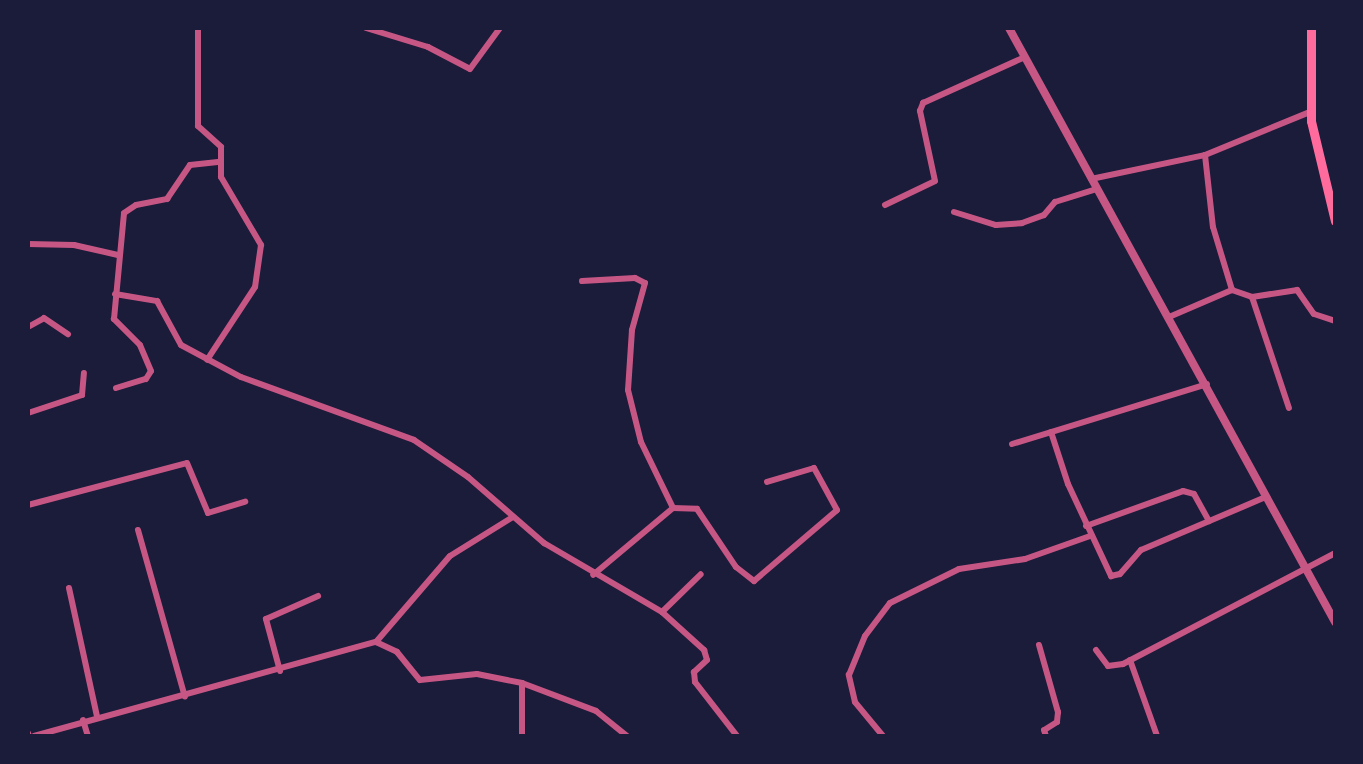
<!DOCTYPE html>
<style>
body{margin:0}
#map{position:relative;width:1363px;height:764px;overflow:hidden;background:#1b1b3a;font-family:Manrope,sans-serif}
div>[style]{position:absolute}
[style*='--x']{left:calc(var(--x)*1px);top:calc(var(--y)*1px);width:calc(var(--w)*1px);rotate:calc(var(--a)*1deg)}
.minor>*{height:6px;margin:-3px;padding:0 3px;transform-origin:3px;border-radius:3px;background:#c65784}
.tertiary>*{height:8px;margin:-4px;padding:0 4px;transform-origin:4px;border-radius:4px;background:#c65784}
.secondary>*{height:9px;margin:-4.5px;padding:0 4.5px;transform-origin:4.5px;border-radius:4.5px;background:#ff6b9d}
span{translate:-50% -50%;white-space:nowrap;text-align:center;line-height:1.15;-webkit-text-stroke:8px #1b1b3a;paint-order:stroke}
.frame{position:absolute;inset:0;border:30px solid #1b1b3a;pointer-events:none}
</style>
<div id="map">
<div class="minor">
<i style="--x:198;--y:28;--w:98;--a:90"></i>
<i style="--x:198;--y:126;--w:31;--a:42"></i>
<i style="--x:221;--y:147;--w:30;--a:90"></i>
<i style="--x:221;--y:177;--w:79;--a:59.5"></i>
<i style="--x:261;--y:245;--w:42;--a:98.1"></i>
<i style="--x:255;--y:287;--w:87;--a:123.3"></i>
<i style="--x:366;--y:28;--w:65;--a:17"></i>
<i style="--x:428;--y:47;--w:47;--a:27.6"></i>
<i style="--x:470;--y:69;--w:51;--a:-53.8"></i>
<i style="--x:1205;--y:155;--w:72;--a:83.7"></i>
<i style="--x:1213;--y:227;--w:66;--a:73.2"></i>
<i style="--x:1232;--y:290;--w:21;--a:19"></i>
<i style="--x:1252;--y:297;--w:46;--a:-8.8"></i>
<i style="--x:1297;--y:290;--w:29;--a:55"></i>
<i style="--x:1314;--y:314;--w:22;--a:18"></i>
<i style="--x:1091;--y:179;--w:116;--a:-11.9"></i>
<i style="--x:1205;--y:155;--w:113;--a:-22.3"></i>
<i style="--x:885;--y:205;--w:55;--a:-25.6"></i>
<i style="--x:935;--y:181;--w:72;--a:-102.1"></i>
<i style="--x:920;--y:111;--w:9;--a:-69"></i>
<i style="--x:923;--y:103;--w:112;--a:-24.3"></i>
<i style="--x:954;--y:212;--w:44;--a:17.2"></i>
<i style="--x:996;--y:225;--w:26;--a:-4"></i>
<i style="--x:1022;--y:223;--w:23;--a:-20"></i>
<i style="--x:1044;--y:215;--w:17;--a:-50"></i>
<i style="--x:1055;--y:202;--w:44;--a:-17.2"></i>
<i style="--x:28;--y:244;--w:46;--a:1.2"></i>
<i style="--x:74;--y:245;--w:45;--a:12.8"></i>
<i style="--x:582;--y:281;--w:53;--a:-3.2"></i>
<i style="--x:635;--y:278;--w:11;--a:27"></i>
<i style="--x:645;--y:283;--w:49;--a:105.5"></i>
<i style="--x:632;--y:330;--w:60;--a:93.8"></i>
<i style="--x:628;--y:390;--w:54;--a:76"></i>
<i style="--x:641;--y:442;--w:73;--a:64.1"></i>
<i style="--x:673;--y:508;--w:104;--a:140.1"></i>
<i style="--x:115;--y:294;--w:43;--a:9.5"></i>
<i style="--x:157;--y:301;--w:50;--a:61.4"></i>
<i style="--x:181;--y:345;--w:68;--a:28.1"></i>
<i style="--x:241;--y:377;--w:184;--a:20"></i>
<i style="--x:414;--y:440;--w:65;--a:34.4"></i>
<i style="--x:468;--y:477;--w:101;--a:41"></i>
<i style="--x:544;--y:543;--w:137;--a:30.3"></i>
<i style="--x:662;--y:612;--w:57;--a:42.1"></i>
<i style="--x:704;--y:650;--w:10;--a:73"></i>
<i style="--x:707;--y:660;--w:18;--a:137"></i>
<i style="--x:694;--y:672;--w:10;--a:84"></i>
<i style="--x:695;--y:682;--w:68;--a:52.1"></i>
<i style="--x:1252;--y:297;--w:117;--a:71.6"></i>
<i style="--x:1169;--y:317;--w:69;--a:-23.2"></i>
<i style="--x:28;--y:327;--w:18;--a:-29"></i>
<i style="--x:44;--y:318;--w:29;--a:34"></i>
<i style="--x:116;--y:388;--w:31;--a:-17"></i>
<i style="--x:146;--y:379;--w:9;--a:-58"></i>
<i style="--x:151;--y:371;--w:28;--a:-113"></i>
<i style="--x:140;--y:345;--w:37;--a:-135"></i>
<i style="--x:114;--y:319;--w:106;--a:-84.6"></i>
<i style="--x:124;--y:213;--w:14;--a:-34"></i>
<i style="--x:136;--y:205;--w:32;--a:-11"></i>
<i style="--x:167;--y:199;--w:41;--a:-55.9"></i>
<i style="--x:190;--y:165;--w:28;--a:-6"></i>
<i style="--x:28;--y:413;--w:57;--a:-18.4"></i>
<i style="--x:82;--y:395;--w:22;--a:-85"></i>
<i style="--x:1051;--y:432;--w:55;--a:71.9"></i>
<i style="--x:1068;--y:484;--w:102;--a:64.9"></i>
<i style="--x:1111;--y:576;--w:9;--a:-13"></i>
<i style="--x:1120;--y:574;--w:32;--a:-49"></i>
<i style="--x:1141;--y:550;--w:136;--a:-23"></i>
<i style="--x:1012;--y:444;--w:204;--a:-17.1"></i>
<i style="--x:28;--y:505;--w:164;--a:-14.8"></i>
<i style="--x:187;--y:463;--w:54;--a:67.2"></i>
<i style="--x:208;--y:513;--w:39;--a:-17"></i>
<i style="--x:673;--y:508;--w:24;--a:2"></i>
<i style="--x:697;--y:509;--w:70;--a:56.1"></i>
<i style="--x:736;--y:567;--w:23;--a:38"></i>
<i style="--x:754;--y:581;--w:109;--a:-40.5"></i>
<i style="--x:837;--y:510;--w:48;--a:-118.7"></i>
<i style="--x:814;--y:468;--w:49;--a:163.4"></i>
<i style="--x:1086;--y:526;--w:103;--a:-19.8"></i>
<i style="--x:1183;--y:491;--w:11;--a:15"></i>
<i style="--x:1194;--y:494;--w:31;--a:61"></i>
<i style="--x:138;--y:530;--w:173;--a:74.3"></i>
<i style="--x:69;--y:588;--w:131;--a:77.7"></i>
<i style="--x:662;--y:612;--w:54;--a:-44.3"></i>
<i style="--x:376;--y:642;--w:113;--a:-49.3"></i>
<i style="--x:450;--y:556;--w:74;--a:-31.8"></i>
<i style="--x:1039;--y:645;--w:70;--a:74.2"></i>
<i style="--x:1058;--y:712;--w:10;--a:96"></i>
<i style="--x:1057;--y:722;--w:15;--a:148"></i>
<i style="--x:1044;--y:730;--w:6;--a:72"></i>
<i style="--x:1096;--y:650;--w:20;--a:53"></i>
<i style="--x:1108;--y:666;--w:15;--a:-8"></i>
<i style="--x:1123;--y:664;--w:239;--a:-27.6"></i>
<i style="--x:1130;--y:660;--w:81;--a:70.4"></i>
<i style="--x:280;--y:671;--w:54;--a:-105.1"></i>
<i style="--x:266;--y:619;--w:57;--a:-23.9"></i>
<i style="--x:83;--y:720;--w:17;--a:73"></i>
<i style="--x:28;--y:733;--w:3;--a:72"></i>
<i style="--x:34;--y:736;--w:355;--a:-15.4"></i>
<i style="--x:376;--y:642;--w:23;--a:25"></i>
<i style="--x:397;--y:652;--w:36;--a:51"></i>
<i style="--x:420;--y:680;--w:57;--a:-6"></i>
<i style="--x:477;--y:674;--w:46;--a:11.3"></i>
<i style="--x:522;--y:683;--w:79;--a:20.7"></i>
<i style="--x:596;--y:711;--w:40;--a:39"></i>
<i style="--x:522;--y:736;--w:53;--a:-90"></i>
<i style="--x:883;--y:736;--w:44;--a:-129.5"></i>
<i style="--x:855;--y:702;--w:28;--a:-103"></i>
<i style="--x:849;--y:675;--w:42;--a:-67.7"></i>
<i style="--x:865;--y:636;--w:41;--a:-52.9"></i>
<i style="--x:890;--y:603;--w:77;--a:-26.2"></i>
<i style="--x:959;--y:569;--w:67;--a:-8.6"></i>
<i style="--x:1025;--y:559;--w:69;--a:-19.5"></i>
</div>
<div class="tertiary">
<i style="--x:1009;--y:28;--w:678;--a:61.24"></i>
</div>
<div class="secondary">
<i style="--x:1311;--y:28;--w:93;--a:90"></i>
<i style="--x:1311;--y:121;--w:103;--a:76.5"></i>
</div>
<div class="frame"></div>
</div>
